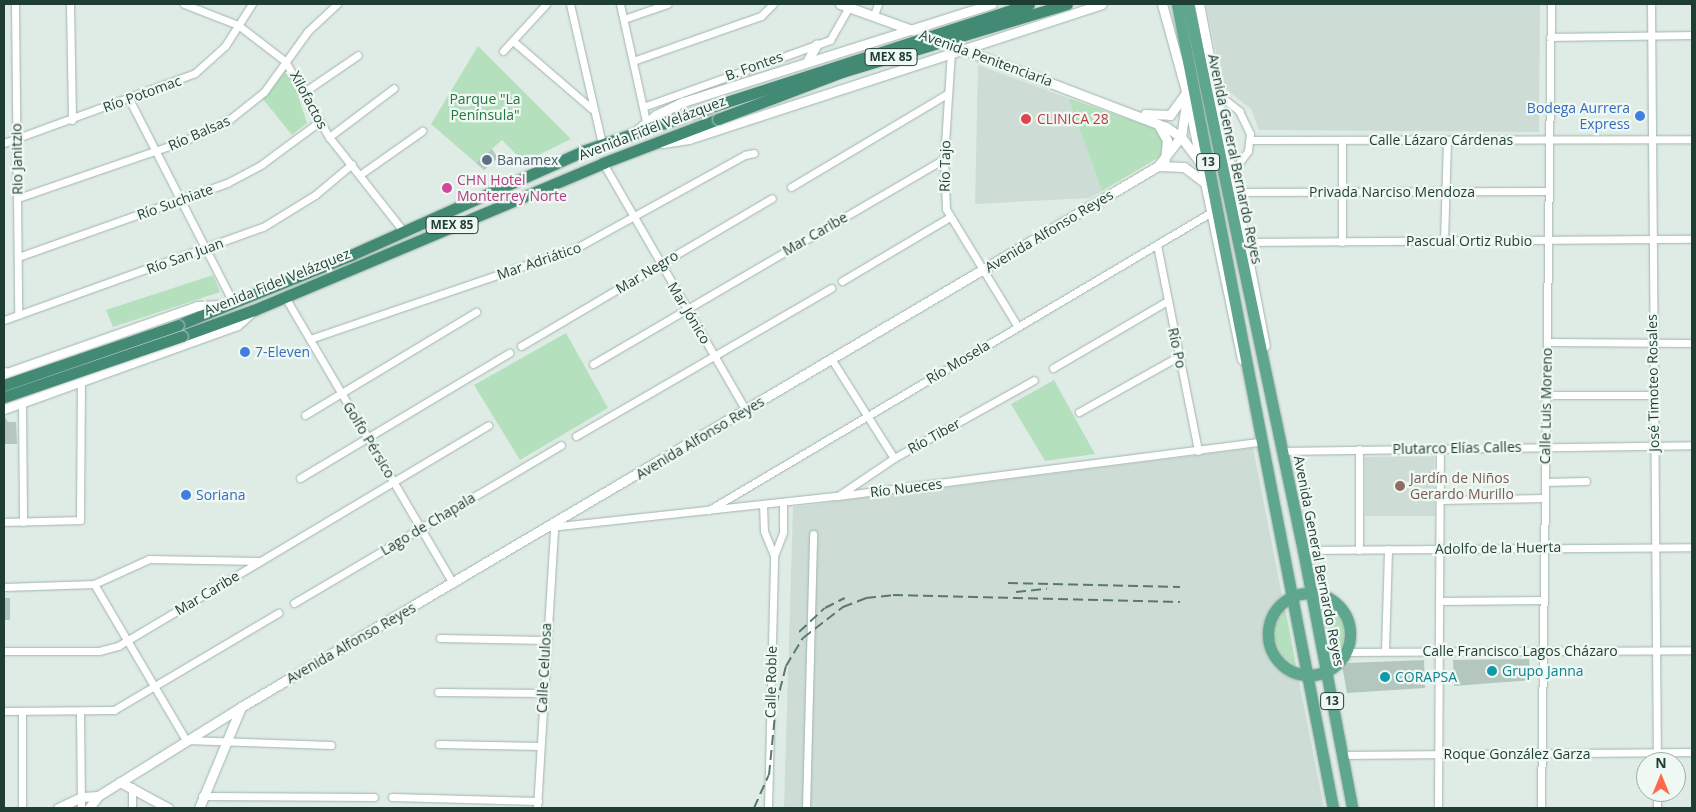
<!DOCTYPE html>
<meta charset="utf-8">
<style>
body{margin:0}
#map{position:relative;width:1696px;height:812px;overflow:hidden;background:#dfece5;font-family:"Open Sans",sans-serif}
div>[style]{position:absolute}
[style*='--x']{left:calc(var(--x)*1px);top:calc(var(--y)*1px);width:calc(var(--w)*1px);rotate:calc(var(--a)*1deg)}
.built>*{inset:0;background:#cddcd4}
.green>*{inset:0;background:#b5e0be}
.building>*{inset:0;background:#b4c7be}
.roads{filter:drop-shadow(0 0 1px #a1b4ac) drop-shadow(0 0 1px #a1b4ac)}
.minor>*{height:7px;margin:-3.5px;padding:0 3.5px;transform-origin:3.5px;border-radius:3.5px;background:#fff}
.tertiary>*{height:9px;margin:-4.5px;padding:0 4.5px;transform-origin:4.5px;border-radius:4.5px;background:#fff}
.secondary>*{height:10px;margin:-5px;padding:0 5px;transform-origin:5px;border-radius:5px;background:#fff}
.primary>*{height:11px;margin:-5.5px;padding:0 5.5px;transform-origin:5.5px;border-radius:5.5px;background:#5fa68e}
.primary>.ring{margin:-5.5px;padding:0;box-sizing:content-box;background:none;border:11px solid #5fa68e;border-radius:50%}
.trunk>*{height:11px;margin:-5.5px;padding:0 5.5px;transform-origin:5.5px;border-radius:5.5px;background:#438a74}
.rail>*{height:2px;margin-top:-1px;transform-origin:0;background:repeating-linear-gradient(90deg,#587a6e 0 10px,transparent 0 15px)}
.bridges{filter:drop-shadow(0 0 1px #c0c9c6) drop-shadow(0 0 1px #c0c9c6)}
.trunk-bridge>*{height:11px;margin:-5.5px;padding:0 5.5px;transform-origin:5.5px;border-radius:5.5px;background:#438a74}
.dots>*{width:14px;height:14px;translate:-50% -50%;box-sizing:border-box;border:2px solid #f0f8f3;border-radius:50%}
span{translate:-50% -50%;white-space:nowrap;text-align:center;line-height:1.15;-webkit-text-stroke:4.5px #f0f8f3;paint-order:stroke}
.shield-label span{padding:1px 4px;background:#f0f8f3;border:1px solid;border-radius:4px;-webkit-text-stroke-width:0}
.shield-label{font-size:12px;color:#1e3e33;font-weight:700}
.street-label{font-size:14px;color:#1e3e33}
.park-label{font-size:14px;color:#25793f}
.shop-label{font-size:14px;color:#366cbe}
.right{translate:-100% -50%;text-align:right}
.left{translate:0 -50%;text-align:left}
.health-label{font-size:14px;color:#be3a42}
.service-label{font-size:14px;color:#4e5e75}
.hotel-label{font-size:14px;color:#b23c85}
.education-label{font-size:14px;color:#785e54}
.culture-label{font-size:14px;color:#0d838f}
.frame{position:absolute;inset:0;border:5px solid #1e3e33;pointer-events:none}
.north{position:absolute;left:1636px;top:752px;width:50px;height:50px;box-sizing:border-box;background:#f0f8f3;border:1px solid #9caea6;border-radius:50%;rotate:0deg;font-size:14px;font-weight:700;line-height:20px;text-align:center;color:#1e3e33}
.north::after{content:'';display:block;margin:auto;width:18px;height:22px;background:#ff684a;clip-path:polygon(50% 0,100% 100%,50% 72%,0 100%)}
</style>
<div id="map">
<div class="built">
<i style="clip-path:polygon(1206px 4px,1540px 4px,1539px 132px,1259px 130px,1251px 109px,1223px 87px)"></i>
<i style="clip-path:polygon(978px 65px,1068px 98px,1102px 191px,1089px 198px,975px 204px)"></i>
<i style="clip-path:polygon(1253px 448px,1324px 808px,784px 808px,793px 507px)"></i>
<i style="clip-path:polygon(1434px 456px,1435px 516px,1365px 516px,1365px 457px)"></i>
</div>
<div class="green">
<i style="clip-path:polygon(478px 46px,571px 139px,524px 162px,502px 140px,476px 163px,431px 124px)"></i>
<i style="clip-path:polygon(284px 71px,294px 83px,307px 123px,292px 135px,262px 98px)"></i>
<i style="clip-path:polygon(1068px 98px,1154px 128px,1164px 141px,1161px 156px,1102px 191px)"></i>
<i style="clip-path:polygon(213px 275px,220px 292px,113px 327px,106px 310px)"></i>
<i style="clip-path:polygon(566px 333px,608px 408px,520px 460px,474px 385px)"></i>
<i style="clip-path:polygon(1054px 380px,1095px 454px,1045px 461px,1011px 404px)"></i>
<i style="clip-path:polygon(1323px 600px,1339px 612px,1345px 627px,1343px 645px,1334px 658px)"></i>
<i style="clip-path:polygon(1285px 608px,1296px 666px,1283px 656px,1275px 640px,1275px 625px)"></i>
</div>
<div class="building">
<i style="clip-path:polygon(492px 149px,498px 158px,484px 170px,476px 163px)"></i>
<i style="clip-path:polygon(4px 415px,8px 422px,16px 422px,17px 444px,4px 444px)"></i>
<i style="clip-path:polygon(4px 598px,10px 598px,10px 620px,4px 620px)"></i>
<i style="clip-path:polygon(1529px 659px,1531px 680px,1454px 686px,1453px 660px)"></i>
<i style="clip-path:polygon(1424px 660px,1425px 688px,1347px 693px,1342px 666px,1348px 663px)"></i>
</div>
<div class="roads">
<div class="minor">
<i style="--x:15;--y:4;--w:311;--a:89.4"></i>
<i style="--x:70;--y:4;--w:116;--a:89"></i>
<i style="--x:184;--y:4;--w:58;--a:21.3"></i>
<i style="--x:238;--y:25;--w:59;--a:37.5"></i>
<i style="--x:285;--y:61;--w:88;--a:59.9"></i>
<i style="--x:329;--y:137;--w:121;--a:51.7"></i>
<i style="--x:570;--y:4;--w:144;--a:77.1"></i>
<i style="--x:620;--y:4;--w:120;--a:77.5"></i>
<i style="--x:1651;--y:4;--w:758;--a:89.55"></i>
<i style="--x:874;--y:15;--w:12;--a:-70"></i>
<i style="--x:624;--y:19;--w:46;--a:-19.2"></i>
<i style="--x:1550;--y:37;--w:142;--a:-0.8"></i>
<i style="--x:513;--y:41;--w:104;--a:40.7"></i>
<i style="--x:503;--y:51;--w:64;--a:-47.5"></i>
<i style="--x:951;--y:51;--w:108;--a:93.7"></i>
<i style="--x:944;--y:159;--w:50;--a:87.7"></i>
<i style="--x:946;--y:209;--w:138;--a:58.6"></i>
<i style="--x:633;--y:61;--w:136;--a:-19.4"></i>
<i style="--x:761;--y:16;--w:17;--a:-45"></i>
<i style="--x:304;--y:92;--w:65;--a:-34.4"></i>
<i style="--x:1215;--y:92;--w:31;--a:38"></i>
<i style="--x:1239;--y:111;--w:25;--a:64"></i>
<i style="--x:1250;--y:134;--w:17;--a:97"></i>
<i style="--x:1248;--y:151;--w:26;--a:127"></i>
<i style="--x:129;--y:99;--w:228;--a:62.9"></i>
<i style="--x:643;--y:107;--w:199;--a:-19.7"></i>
<i style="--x:830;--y:40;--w:38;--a:-60"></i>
<i style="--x:329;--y:137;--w:81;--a:-37"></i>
<i style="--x:1250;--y:140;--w:442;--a:-0.1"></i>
<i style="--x:1342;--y:140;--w:102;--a:90"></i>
<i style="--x:4;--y:143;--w:203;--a:-20.1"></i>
<i style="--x:195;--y:73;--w:40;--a:-42"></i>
<i style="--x:225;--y:46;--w:50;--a:-57.3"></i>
<i style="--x:603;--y:163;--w:286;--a:60"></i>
<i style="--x:361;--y:174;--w:75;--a:-35.2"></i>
<i style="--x:791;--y:187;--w:182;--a:-30.8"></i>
<i style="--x:1236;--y:192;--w:312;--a:-0.2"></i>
<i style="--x:18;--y:198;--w:176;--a:-19"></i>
<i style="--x:184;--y:141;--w:51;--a:-25.6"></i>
<i style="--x:230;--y:119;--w:43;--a:-38.5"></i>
<i style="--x:264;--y:92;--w:75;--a:-54.2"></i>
<i style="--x:308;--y:31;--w:40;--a:-43"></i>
<i style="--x:1444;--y:241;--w:101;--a:-88.3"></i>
<i style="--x:1246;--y:242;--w:446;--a:-0.4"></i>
<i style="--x:1157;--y:245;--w:210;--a:78.7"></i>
<i style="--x:18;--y:257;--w:222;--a:-19.5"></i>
<i style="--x:227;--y:183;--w:40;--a:-28"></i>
<i style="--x:262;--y:164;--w:71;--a:-36.4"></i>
<i style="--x:842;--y:281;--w:126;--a:-30.7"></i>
<i style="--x:285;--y:297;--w:332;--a:59.6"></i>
<i style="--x:4;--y:320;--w:275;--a:-19.8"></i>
<i style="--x:263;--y:227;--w:61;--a:-31.6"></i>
<i style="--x:315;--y:195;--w:48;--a:-40"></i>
<i style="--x:310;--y:339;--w:283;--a:-18.9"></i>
<i style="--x:578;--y:247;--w:191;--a:-28.9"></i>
<i style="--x:745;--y:155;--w:9;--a:-13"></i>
<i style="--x:1547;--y:342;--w:145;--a:0.4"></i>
<i style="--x:521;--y:346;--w:291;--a:-30.5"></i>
<i style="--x:832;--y:360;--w:116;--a:57.7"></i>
<i style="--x:593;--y:364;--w:406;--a:-30.3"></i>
<i style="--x:1053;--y:368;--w:132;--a:-30.4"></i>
<i style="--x:1546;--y:395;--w:108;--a:0"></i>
<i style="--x:22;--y:402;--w:120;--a:89.5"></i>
<i style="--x:1079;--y:412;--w:115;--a:-29.2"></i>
<i style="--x:305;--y:415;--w:200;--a:-31.1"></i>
<i style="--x:576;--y:436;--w:295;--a:-30.1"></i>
<i style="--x:1282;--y:451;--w:410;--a:-0.8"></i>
<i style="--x:300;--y:478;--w:244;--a:-30.9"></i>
<i style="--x:1545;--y:482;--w:41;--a:-1.4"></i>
<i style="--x:838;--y:496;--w:68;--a:-34.2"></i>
<i style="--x:894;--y:458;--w:160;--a:-29.1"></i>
<i style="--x:1440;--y:500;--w:105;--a:-1.1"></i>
<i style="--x:763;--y:504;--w:27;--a:88"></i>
<i style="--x:764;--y:531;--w:27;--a:68"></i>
<i style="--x:709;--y:510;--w:582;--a:-30.66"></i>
<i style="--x:4;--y:522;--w:76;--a:-1.5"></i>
<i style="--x:80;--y:520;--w:139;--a:-89.6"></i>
<i style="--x:550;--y:527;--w:289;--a:-6.2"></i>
<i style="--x:837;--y:496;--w:427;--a:-7.3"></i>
<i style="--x:1303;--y:550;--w:389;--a:-0.4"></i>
<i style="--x:1359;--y:550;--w:101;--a:-90"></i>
<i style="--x:94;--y:584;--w:181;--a:59.5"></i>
<i style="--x:186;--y:740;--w:145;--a:2"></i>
<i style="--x:4;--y:587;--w:90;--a:-1.9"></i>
<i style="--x:94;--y:584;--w:60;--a:-24.4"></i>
<i style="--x:149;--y:559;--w:111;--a:1"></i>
<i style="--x:1441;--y:601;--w:103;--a:-0.6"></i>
<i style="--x:294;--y:603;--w:310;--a:-30.6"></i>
<i style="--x:440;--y:638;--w:106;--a:1.1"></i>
<i style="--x:4;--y:651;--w:95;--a:0"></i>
<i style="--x:99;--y:651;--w:20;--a:-15"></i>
<i style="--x:118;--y:646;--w:431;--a:-30.8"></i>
<i style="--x:1385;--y:651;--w:102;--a:-88.3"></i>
<i style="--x:1347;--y:652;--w:345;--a:-0.3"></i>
<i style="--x:438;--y:692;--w:105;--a:0.5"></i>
<i style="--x:4;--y:711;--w:110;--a:-0.5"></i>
<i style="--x:114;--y:710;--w:191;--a:-30.6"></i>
<i style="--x:22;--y:711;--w:97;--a:90"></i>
<i style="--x:80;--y:711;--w:97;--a:89.4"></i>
<i style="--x:439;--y:744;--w:101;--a:1.1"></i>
<i style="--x:1342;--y:755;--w:350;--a:-0.5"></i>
<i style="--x:132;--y:787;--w:21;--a:90"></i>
<i style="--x:1657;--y:792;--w:16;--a:90"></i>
<i style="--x:202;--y:796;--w:172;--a:0.3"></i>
<i style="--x:392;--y:797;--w:146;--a:1.6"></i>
<i style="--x:537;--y:808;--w:282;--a:-86.5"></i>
<i style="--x:768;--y:808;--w:252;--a:-88.6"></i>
<i style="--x:774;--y:556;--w:26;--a:-69"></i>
<i style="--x:783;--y:532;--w:30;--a:-90"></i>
<i style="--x:806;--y:808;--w:274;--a:-88.5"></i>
<i style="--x:1438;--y:808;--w:360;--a:-89.7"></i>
<i style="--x:1541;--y:808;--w:804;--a:-89.29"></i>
</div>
<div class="tertiary">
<i style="--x:840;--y:4;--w:97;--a:19.9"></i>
<i style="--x:1162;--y:4;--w:90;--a:74.6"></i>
<i style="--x:1186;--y:91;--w:274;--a:78.2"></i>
<i style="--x:1199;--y:4;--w:348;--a:79.1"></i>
<i style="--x:959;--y:48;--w:222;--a:20.9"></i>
<i style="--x:1166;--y:127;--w:18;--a:34"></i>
<i style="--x:1181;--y:137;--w:31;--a:53"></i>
<i style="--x:808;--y:60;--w:18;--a:-61"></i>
<i style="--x:1145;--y:114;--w:25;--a:2"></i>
<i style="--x:1170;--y:115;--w:26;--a:-54"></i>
<i style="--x:1158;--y:124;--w:18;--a:61"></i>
<i style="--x:1167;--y:140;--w:20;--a:96"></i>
<i style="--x:636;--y:131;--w:26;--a:-39"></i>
<i style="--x:656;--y:115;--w:30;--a:-26"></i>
<i style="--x:683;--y:102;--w:324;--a:-17.6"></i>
<i style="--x:663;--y:143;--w:26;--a:-9"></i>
<i style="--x:689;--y:139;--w:434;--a:-18.1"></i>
<i style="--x:1158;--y:166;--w:26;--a:2"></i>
<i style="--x:1184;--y:167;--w:25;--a:37"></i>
<i style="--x:4;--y:374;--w:205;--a:-19.4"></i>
<i style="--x:197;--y:306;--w:29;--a:-2"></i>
<i style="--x:4;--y:409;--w:248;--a:-19.8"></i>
<i style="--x:237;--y:325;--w:23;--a:-41"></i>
<i style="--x:120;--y:782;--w:55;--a:28.4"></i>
<i style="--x:58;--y:808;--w:26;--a:-25"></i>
<i style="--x:82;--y:797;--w:16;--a:-4"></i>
<i style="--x:89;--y:808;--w:15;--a:-53"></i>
<i style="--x:98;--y:796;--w:168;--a:-31.9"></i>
<i style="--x:241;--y:707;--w:1065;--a:-30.54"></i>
<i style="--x:1158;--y:166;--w:37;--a:-52"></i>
<i style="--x:1181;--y:137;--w:40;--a:-81.5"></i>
<i style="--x:199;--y:808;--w:109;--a:-67.4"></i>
</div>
<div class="secondary">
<i style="--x:4;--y:373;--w:1;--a:0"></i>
</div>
<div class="primary">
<i style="--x:1177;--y:4;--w:819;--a:79.02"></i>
<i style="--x:1188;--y:4;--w:558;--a:78.11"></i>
<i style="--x:1303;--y:550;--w:263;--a:79.2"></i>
<i class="ring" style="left:1268px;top:593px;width:71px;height:71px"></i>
</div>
<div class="trunk">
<i style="--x:178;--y:325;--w:187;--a:-22"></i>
<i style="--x:351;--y:255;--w:254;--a:-24.1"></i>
<i style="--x:583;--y:151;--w:139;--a:-19"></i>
<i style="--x:182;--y:336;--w:77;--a:-19.9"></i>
<i style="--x:254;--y:310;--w:379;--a:-22.8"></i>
<i style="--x:603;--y:163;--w:123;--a:-20.9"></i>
</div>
</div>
<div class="rail">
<i style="--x:1008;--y:583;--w:172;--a:1.3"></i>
<i style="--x:1016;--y:592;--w:31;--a:-6"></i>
<i style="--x:799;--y:632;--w:35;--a:-43"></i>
<i style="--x:825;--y:608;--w:22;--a:-27"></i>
<i style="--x:754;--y:808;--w:36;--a:-66"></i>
<i style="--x:769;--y:775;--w:70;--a:-84.3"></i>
<i style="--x:776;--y:705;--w:40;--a:-75.6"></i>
<i style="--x:786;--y:666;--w:33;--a:-59"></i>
<i style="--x:803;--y:638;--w:51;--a:-37.8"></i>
<i style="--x:843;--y:607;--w:25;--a:-21"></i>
<i style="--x:866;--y:598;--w:27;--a:-6"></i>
<i style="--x:893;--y:595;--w:287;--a:1.4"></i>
</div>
<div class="bridges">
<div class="trunk-bridge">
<i style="--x:714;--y:106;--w:331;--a:-17.9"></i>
<i style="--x:718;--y:119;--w:133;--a:-20.8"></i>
<i style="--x:842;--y:72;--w:235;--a:-16.8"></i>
<i style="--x:4;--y:385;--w:184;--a:-19"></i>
<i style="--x:4;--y:397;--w:188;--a:-18.9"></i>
</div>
</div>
<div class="dots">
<i style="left:1640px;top:116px;background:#3f7fe0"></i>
<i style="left:1026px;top:119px;background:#e0444e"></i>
<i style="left:487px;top:160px;background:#5c6f8a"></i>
<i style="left:447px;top:188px;background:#d1479c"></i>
<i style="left:245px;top:352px;background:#3f7fe0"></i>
<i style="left:1400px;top:486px;background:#8d6e63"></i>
<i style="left:186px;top:495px;background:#3f7fe0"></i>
<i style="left:1492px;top:671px;background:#0f9aa8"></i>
<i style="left:1385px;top:677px;background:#0f9aa8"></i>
</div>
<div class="shield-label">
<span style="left:891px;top:57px">MEX 85</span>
<span style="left:1208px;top:162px">13</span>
<span style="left:452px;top:225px">MEX 85</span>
<span style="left:1332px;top:701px">13</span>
</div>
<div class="street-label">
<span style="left:986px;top:58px;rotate:20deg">Avenida Penitenciaría</span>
<span style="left:754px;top:66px;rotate:-20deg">B. Fontes</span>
<span style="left:142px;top:94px;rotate:-20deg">Río Potomac</span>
<span style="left:309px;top:100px;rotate:62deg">Xilofactos</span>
<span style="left:652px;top:128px;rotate:-21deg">Avenida Fidel Velázquez</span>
<span style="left:199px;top:133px;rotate:-24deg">Río Balsas</span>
<span style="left:1441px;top:140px">Calle Lázaro Cárdenas</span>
<span style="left:17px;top:159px;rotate:-91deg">Rio Janitzio</span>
<span style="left:1235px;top:159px;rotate:78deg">Avenida General Bernardo Reyes</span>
<span style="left:945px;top:166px;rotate:-89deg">Río Tajo</span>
<span style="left:1392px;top:192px">Privada Narciso Mendoza</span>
<span style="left:175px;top:202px;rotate:-20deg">Río Suchiate</span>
<span style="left:1049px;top:231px;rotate:-31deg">Avenida Alfonso Reyes</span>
<span style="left:815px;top:234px;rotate:-30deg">Mar Caribe</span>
<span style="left:1469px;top:241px">Pascual Ortiz Rubio</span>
<span style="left:185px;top:256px;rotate:-20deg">Río San Juan</span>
<span style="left:539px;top:261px;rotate:-19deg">Mar Adriático</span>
<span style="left:647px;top:272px;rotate:-31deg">Mar Negro</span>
<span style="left:277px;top:282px;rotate:-22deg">Avenida Fidel Velázquez</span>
<span style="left:689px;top:313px;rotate:59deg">Mar Jónico</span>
<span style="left:1177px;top:348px;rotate:78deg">Río Po</span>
<span style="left:958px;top:362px;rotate:-31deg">Río Mosela</span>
<span style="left:1653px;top:383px;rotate:-91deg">José Timoteo Rosales</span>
<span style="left:1546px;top:406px;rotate:-89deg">Calle Luis Moreno</span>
<span style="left:934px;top:436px;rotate:-29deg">Río Tiber</span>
<span style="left:700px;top:438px;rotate:-31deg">Avenida Alfonso Reyes</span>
<span style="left:369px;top:440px;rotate:59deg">Golfo Pérsico</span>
<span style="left:1457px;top:448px;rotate:-1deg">Plutarco Elías Calles</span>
<span style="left:906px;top:488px;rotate:-7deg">Río Nueces</span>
<span style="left:428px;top:524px;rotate:-31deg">Lago de Chapala</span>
<span style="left:1498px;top:548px;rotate:-1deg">Adolfo de la Huerta</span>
<span style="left:1319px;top:561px;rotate:79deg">Avenida General Bernardo Reyes</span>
<span style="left:207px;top:593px;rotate:-31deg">Mar Caribe</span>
<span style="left:351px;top:643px;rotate:-30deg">Avenida Alfonso Reyes</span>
<span style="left:1520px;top:651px">Calle Francisco Lagos Cházaro</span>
<span style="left:544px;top:668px;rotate:-87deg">Calle Celulosa</span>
<span style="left:771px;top:682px;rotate:-89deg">Calle Roble</span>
<span style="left:1517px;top:754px">Roque González Garza</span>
</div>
<div class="park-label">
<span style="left:485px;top:107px">Parque "La<br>Península"</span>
</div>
<div class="shop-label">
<span class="right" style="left:1630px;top:116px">Bodega Aurrera<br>Express</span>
<span class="left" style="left:255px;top:352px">7-Eleven</span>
<span class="left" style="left:196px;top:495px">Soriana</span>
</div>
<div class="health-label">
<span class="left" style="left:1037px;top:119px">CLINICA 28</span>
</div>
<div class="service-label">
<span class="left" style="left:497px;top:160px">Banamex</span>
</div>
<div class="hotel-label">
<span class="left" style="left:457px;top:188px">CHN Hotel<br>Monterrey Norte</span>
</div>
<div class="education-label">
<span class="left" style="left:1410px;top:486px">Jardín de Niños<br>Gerardo Murillo</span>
</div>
<div class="culture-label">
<span class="left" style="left:1502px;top:671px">Grupo Janna</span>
<span class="left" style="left:1395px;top:677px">CORAPSA</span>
</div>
<div class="frame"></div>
<div class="north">N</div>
</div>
